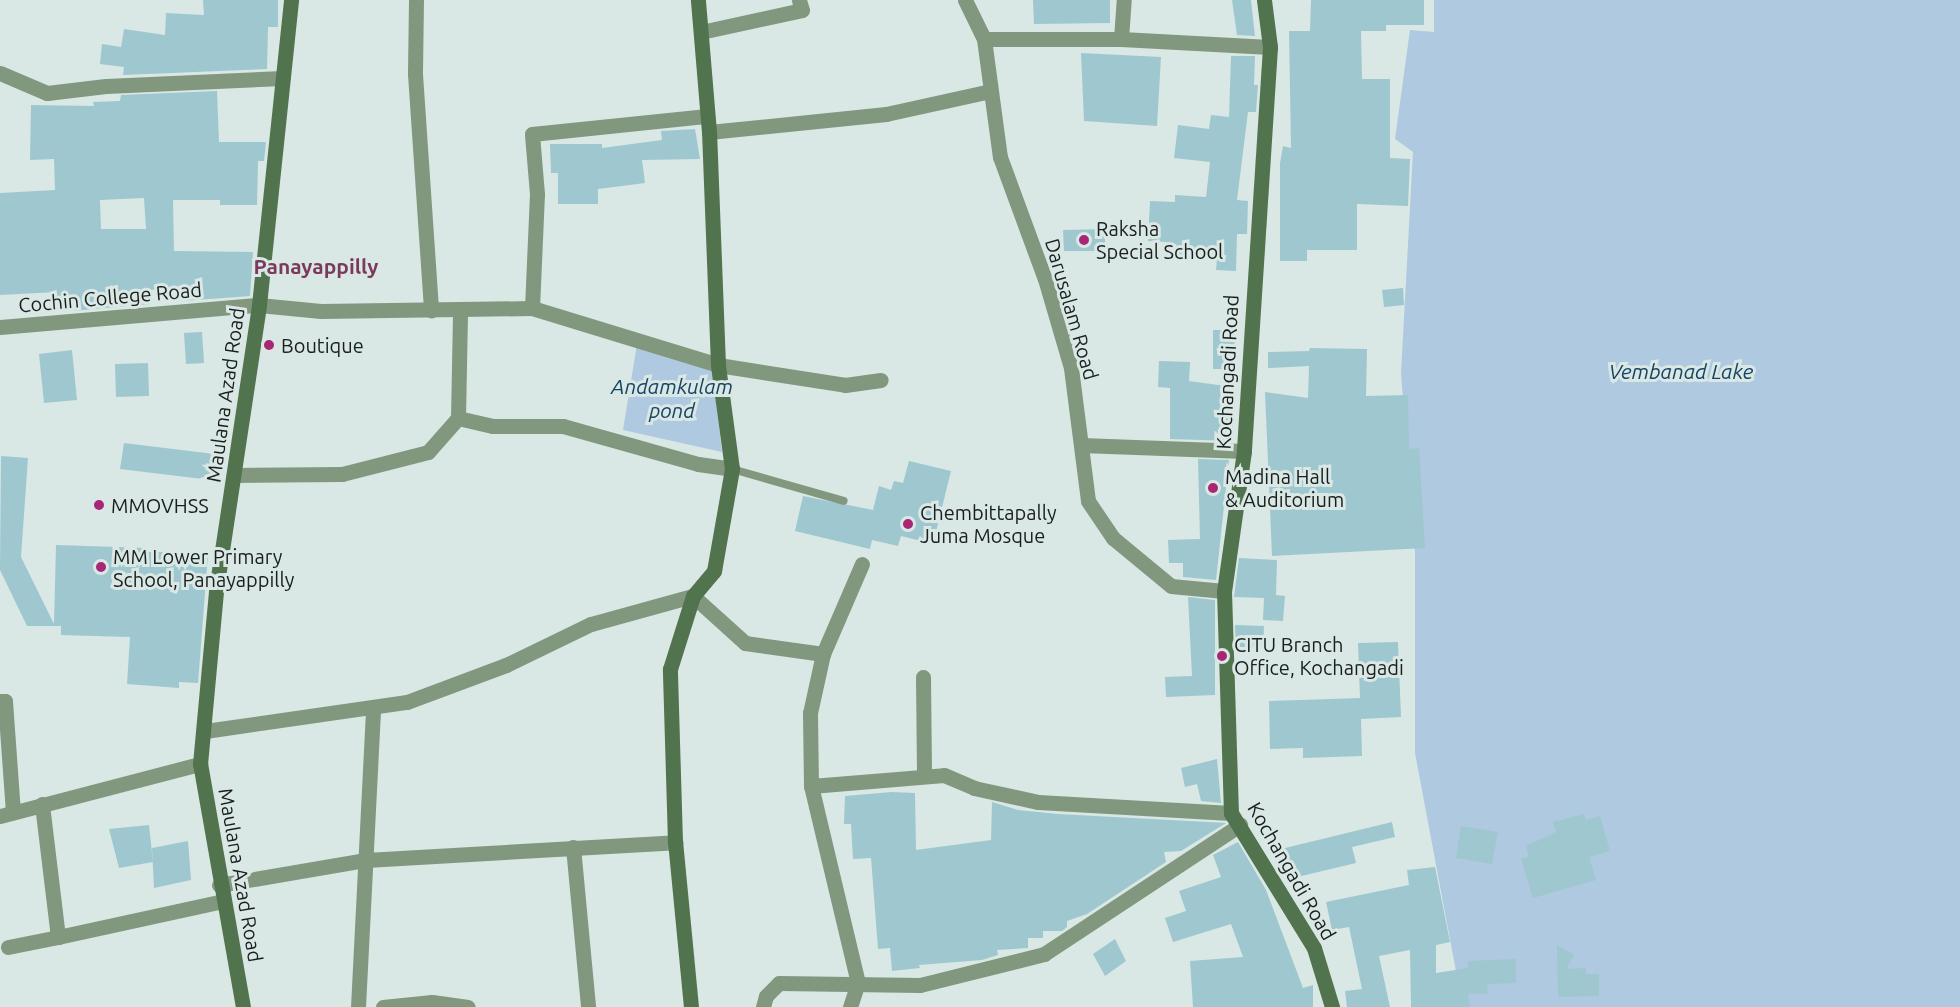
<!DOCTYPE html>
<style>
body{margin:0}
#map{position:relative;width:1960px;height:1007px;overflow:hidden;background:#d9e8e4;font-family:Ubuntu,sans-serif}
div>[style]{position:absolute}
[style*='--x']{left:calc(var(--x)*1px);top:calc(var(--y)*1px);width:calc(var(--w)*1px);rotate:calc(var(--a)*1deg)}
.water>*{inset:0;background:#aec9e0}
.building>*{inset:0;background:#9fc7cf}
.lane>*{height:8px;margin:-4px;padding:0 4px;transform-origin:4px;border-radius:4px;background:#81987e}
.street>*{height:15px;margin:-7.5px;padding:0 7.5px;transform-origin:7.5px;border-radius:7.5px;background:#81987e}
.secondary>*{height:15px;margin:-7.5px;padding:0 7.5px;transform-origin:7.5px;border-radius:7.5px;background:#51734d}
.dots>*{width:16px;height:16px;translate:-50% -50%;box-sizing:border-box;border:3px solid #d9e8e4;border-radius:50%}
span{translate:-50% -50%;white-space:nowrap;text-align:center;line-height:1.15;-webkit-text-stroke:6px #d9e8e4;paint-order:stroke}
.poi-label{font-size:20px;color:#1a1f1e}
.left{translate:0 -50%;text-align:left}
.street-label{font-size:20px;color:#1a1f1e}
.neighbourhood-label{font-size:21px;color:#7b3a5c;font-weight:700}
.water-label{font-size:21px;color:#184364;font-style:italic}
</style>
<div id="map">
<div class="water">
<i style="clip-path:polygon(1434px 0,1960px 0,1960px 1007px,1466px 1007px,1462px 1003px,1415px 753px,1415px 551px,1401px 373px,1413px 152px,1395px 139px,1410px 30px,1434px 32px)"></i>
<i style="clip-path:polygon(637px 344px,712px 368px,722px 452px,623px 430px)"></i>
</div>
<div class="building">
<i style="clip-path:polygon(203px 0,278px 0,278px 27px,268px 27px,267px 69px,123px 75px,124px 67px,100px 64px,102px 44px,121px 47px,124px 29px,165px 35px,166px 13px,204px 15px)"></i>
<i style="clip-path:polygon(1033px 0,1110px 0,1110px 23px,1034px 24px)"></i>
<i style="clip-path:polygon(1232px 0,1251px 0,1255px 36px,1237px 35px)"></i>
<i style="clip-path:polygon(1311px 0,1424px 0,1424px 25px,1386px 25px,1386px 31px,1361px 31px,1362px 79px,1390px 79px,1390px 158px,1410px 159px,1408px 206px,1357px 204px,1357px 250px,1307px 250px,1307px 261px,1280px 261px,1280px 163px,1283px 146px,1291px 148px,1289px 31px,1310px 31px)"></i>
<i style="clip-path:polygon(1081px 53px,1161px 57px,1157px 126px,1084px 121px)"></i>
<i style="clip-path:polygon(1231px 56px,1255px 56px,1254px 85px,1258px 85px,1256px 112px,1248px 112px,1237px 200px,1248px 201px,1247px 234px,1237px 234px,1236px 271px,1216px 270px,1217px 259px,1166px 257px,1167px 242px,1148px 241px,1150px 201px,1175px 202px,1175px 195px,1206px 197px,1210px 162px,1174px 158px,1178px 125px,1209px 129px,1211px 115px,1229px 117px)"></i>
<i style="clip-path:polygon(evenodd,217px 91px,219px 142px,266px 142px,264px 161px,258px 161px,257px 205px,220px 205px,220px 200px,173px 200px,174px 251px,253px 252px,250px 296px,183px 301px,183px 289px,150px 290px,150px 304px,72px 311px,56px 311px,57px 292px,0 295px,0 193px,55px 190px,54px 159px,30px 160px,31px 105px,94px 106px,93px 102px,120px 101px,121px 95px,217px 91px,144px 198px,146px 229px,101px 229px,100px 200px,144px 198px)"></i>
<i style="clip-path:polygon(695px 129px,700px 159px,642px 160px,645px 183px,598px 189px,598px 204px,558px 204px,558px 173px,551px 173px,550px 144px,602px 144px,602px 148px,662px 140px,661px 131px)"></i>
<i style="clip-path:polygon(1105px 229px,1105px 251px,1064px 251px,1063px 230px)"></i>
<i style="clip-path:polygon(1403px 288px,1404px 305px,1384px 307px,1382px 290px)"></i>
<i style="clip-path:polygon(1213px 330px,1235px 330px,1234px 369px,1213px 369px)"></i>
<i style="clip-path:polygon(202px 332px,204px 363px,186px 364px,184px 333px)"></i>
<i style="clip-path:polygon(1310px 348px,1367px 349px,1366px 396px,1408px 395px,1409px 449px,1419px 448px,1425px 548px,1272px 556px,1265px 392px,1308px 398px,1309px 366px,1268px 368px,1268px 352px,1309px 351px)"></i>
<i style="clip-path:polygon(72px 350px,77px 400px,44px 403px,39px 354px)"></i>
<i style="clip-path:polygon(1159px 361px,1190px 362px,1189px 381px,1233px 387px,1233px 441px,1170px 439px,1170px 388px,1158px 387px)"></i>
<i style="clip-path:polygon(148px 363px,149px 396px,116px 397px,115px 364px)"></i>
<i style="clip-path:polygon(124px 443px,214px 454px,211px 480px,120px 469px)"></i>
<i style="clip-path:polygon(1px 456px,28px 458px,21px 557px,54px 624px,56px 545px,147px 548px,147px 552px,163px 552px,163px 556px,208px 554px,198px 683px,179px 682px,179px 688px,127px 684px,130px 637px,61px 635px,61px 626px,27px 626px,0 570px)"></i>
<i style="clip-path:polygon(1198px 459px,1229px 460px,1216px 580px,1183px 577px,1183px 563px,1169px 563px,1168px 540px,1200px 539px)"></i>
<i style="clip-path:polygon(909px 461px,951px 471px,933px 544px,901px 536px,898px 546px,872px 540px,870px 549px,795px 531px,803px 496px,873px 510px,879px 486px,891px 490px,894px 481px,903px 483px)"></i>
<i style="clip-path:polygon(1239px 558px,1277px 560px,1276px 595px,1285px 596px,1283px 621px,1263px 620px,1264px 598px,1234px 597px)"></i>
<i style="clip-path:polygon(1188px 597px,1215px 600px,1215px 695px,1166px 697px,1165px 677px,1192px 676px)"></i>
<i style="clip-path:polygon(1235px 625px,1264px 626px,1263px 647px,1236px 647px)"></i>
<i style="clip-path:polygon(1398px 642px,1401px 717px,1361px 719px,1362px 756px,1303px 758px,1303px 748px,1270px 749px,1269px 701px,1360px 698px,1358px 643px)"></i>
<i style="clip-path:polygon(1217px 759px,1221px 803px,1201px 801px,1197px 784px,1185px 787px,1181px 768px)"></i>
<i style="clip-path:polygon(892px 792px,915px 793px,916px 850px,991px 840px,992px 802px,1018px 810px,1058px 814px,1226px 823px,1181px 851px,1164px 852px,1166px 862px,1087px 914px,1067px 921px,1067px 927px,1062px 931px,1043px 931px,1043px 938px,1028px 938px,1028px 948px,997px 950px,998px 955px,982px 960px,919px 965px,920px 968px,892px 971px,890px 948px,878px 949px,871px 858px,853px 859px,851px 824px,844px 824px,845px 796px)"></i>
<i style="clip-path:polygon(1584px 814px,1586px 820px,1600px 816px,1610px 851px,1589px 857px,1596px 880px,1533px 898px,1521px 859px,1529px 857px,1526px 846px,1556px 832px,1553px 822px)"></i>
<i style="clip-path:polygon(1392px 822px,1395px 837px,1352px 847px,1356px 863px,1293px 878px,1285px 848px)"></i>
<i style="clip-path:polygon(149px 825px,153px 862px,119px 868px,109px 829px)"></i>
<i style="clip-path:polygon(1461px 826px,1498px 832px,1492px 864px,1456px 858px)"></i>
<i style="clip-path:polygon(188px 841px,191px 880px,154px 888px,152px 848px)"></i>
<i style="clip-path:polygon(1238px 842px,1266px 890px,1303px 988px,1313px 985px,1313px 1007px,1193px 1007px,1190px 961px,1243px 957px,1231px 924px,1173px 942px,1165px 918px,1186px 911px,1179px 891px,1221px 877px,1213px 855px)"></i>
<i style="clip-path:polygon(1435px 867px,1450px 942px,1436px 945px,1436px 973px,1468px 968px,1468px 961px,1516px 959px,1516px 983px,1487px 984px,1488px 994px,1468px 994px,1470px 1007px,1411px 1007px,1410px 950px,1379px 956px,1390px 1007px,1347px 1007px,1345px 991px,1362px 989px,1349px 927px,1332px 930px,1326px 902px,1409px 885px,1407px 870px)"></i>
<i style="clip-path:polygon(1115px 939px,1126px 961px,1105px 976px,1093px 954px)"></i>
<i style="clip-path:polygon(1557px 945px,1574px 955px,1566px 969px,1586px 968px,1586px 974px,1599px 974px,1599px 996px,1558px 997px)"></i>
</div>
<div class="lane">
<i style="--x:732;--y:469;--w:116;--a:15.9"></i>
</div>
<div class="street">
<i style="--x:416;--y:0;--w:74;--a:90.8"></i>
<i style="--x:415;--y:74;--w:237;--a:86.1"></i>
<i style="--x:965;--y:0;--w:43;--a:64"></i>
<i style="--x:984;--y:39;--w:119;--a:82.3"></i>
<i style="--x:1000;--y:157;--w:130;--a:69.8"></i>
<i style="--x:1045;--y:279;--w:93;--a:73.7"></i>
<i style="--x:1071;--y:368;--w:134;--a:82.7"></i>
<i style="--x:1088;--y:501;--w:45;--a:56"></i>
<i style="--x:1113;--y:538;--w:75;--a:39.6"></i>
<i style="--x:1171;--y:586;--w:53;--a:5.4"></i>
<i style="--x:701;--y:32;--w:103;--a:-12.3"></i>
<i style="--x:802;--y:10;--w:10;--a:-107"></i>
<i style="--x:984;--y:39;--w:137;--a:0"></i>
<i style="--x:1121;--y:39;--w:149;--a:3.1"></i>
<i style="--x:1121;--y:39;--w:39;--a:-86"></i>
<i style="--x:0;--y:73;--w:51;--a:23.1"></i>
<i style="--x:47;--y:93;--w:59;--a:-6.8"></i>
<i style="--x:106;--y:86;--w:177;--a:-2.6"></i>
<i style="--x:709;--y:132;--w:178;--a:-5.8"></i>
<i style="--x:886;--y:114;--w:107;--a:-12.4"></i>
<i style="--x:532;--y:308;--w:114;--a:-87.5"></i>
<i style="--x:537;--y:194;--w:60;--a:-94.8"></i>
<i style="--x:532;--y:134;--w:176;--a:-5.9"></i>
<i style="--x:0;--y:327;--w:260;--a:-4.9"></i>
<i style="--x:259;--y:305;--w:62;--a:5.5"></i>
<i style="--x:321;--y:311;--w:211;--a:-0.8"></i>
<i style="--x:532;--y:308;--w:195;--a:17"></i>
<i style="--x:718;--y:365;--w:129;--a:8.9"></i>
<i style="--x:845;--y:385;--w:36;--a:-8"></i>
<i style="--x:458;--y:418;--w:36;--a:13"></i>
<i style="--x:493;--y:426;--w:70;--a:0"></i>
<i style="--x:563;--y:426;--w:140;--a:15.7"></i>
<i style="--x:698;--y:464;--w:34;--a:8"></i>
<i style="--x:1081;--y:445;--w:163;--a:2.1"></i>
<i style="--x:235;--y:475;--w:107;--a:-0.5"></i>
<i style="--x:342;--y:474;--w:89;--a:-14.3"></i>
<i style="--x:428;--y:452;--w:45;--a:-48.6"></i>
<i style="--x:458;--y:418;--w:108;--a:-88.9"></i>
<i style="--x:923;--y:677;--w:97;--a:89.4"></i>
<i style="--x:0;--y:701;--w:5;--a:0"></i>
<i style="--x:5;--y:701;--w:111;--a:85.9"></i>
<i style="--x:205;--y:731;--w:204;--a:-8.2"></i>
<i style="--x:407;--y:702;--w:106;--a:-20.5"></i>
<i style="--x:506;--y:665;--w:94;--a:-25.8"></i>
<i style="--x:591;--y:624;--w:106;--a:-15.4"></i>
<i style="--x:693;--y:596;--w:70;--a:42.1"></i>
<i style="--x:745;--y:643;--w:79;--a:8"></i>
<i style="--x:811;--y:786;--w:133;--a:-4.7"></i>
<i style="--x:944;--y:775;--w:33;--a:23"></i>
<i style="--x:974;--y:788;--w:66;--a:12.3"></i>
<i style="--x:1038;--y:802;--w:193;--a:3.3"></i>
<i style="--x:0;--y:816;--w:207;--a:-14.6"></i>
<i style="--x:573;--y:847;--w:161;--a:84.6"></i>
<i style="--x:219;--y:885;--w:149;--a:-9.7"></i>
<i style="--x:366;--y:860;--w:310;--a:-3.3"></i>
<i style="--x:58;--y:937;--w:169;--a:-12.3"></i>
<i style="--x:8;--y:947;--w:51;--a:-11.3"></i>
<i style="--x:58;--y:937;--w:134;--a:-96.9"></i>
<i style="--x:358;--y:1007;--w:299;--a:-87.1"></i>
<i style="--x:383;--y:1007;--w:49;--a:-5.8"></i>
<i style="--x:432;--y:1002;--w:36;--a:8"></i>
<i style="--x:763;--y:1007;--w:11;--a:-75"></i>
<i style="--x:766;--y:996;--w:18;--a:-45"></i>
<i style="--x:779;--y:983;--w:141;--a:0.8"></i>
<i style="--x:920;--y:985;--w:128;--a:-14"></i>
<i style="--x:1044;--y:954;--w:235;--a:-33.4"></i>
<i style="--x:850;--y:1007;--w:25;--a:-72"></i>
<i style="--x:858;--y:983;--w:203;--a:-103.4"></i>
<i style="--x:811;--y:786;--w:73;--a:-90.8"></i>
<i style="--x:810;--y:713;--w:60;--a:-77.6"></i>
<i style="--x:823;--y:654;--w:98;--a:-66.6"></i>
</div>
<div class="secondary">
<i style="--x:1264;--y:0;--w:47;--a:82.7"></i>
<i style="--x:1270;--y:47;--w:405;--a:93.7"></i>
<i style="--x:1244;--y:451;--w:141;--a:98.1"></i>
<i style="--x:1224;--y:591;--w:222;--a:88.2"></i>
<i style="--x:1231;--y:813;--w:158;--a:58.4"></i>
<i style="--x:1314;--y:948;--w:62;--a:73"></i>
<i style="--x:243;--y:1007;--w:247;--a:-100"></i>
<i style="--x:200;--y:764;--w:175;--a:-84.7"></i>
<i style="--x:216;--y:590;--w:288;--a:-81.4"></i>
<i style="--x:259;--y:305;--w:307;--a:-84"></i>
<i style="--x:691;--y:1007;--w:166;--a:-95.5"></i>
<i style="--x:675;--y:842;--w:173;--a:-91.7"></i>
<i style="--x:670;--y:669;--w:77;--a:-72.5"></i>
<i style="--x:693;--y:596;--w:33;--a:-50"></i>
<i style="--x:714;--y:571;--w:104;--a:-80"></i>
<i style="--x:732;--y:469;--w:105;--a:-97.7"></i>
<i style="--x:718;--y:365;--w:233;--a:-92.2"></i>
<i style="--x:709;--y:132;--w:132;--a:-94.8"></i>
</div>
<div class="dots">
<i style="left:1084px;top:240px;background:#a82674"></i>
<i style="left:269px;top:345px;background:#a82674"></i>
<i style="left:1213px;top:488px;background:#a82674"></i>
<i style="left:99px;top:505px;background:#a82674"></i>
<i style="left:908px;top:524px;background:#a82674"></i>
<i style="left:101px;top:567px;background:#a82674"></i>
<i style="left:1222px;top:656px;background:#a82674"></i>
</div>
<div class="poi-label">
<span class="left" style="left:1096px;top:240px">Raksha<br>Special School</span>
<span class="left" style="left:281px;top:345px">Boutique</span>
<span class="left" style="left:1225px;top:488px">Madina Hall<br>&amp; Auditorium</span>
<span class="left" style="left:111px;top:505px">MMOVHSS</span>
<span class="left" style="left:920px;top:524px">Chembittapally<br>Juma Mosque</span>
<span class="left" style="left:113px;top:568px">MM Lower Primary<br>School, Panayappilly</span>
<span class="left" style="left:1234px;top:656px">CITU Branch<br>Office, Kochangadi</span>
</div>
<div class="street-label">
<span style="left:110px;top:297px;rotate:-5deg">Cochin College Road</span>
<span style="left:1072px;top:309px;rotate:74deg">Darusalam Road</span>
<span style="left:1227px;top:372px;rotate:-87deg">Kochangadi Road</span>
<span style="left:225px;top:395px;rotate:-82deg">Maulana Azad Road</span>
<span style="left:1292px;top:871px;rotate:60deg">Kochangadi Road</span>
<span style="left:241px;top:875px;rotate:80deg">Maulana Azad Road</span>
</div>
<div class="neighbourhood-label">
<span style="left:316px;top:266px">Panayappilly</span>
</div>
<div class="water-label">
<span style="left:1681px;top:371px">Vembanad Lake</span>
<span style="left:672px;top:398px">Andamkulam<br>pond</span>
</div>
</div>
